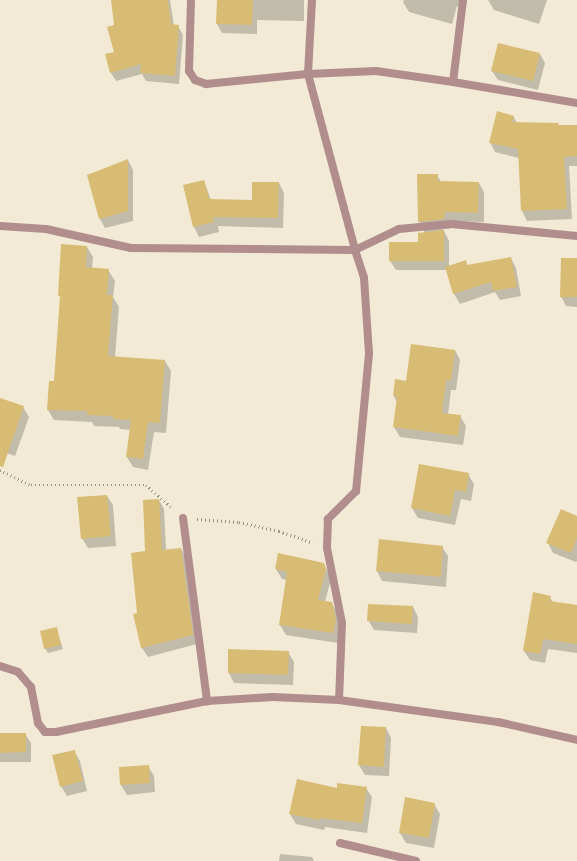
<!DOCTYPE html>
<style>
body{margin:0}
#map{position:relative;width:577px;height:861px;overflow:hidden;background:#f2ead5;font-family:Commissioner,sans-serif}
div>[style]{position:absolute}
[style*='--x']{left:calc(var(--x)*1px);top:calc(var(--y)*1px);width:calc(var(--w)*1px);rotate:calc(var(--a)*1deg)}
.shadow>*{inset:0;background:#0003}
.building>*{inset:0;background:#d8bc74}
.path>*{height:2.5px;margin-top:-1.25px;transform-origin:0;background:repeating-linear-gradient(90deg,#969182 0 1px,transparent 0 4px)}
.minor>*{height:8px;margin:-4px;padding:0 4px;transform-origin:4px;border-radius:4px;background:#b18d8e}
span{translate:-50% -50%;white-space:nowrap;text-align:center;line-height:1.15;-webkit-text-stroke:4px #fff;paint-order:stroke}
</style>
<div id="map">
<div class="shadow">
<i style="clip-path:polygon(116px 0,170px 0,174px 26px,178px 26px,183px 35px,179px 84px,146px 81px,142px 74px,116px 81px,111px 73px,116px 52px)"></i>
<i style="clip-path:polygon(218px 0,304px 0,304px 21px,257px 20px,257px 34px,222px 33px,217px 24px)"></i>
<i style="clip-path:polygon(404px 0,464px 0,461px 7px,457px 6px,452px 24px,409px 12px,403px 2px)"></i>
<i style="clip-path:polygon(488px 0,547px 0,539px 24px,494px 10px)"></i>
<i style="clip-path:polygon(540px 54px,545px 63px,538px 90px,498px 80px,492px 71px)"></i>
<i style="clip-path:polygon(513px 116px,517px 123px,558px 124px,559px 126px,577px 126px,577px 166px,569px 166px,572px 219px,527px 221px,522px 211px,519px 158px,495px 152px,490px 142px)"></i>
<i style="clip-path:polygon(128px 160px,133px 170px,133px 221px,105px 228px,100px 219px)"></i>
<i style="clip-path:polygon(437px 175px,441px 182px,479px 183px,484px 192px,484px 222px,450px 221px,450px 229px,443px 229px,449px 241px,449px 267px,466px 262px,468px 266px,511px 258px,516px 268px,521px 296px,500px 300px,495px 292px,460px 304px,454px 294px,447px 270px,396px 270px,390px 261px,419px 243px,425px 233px,419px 221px)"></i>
<i style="clip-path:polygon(204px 181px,211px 200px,253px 201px,279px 183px,284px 193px,283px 228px,218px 226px,219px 232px,199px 237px,194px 227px,184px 186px)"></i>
<i style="clip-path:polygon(87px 247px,93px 257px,92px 269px,108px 270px,115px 281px,113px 297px,119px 307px,115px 357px,165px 361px,171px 371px,166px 433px,154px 432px,148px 470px,133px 467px,127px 457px,131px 430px,120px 429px,119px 427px,94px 426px,92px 422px,54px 420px,48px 410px,55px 382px,61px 298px,59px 295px)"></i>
<i style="clip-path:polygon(577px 259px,577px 307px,566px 306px,561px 296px)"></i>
<i style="clip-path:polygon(455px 350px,460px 360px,456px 390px,451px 390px,448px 415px,460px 416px,466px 426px,463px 445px,400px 437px,394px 427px,397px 403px,394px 396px,407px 382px)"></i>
<i style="clip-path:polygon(0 399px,23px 407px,29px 417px,15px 456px,0 451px)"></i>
<i style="clip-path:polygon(468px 474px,474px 484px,471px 501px,461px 499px,455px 525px,418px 518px,412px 508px)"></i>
<i style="clip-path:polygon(107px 496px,113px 505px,116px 546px,88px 548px,82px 538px)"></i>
<i style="clip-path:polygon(159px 500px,164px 509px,166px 550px,181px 549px,186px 558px,197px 644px,148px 657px,142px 648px,138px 614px,146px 552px)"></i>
<i style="clip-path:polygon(577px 517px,577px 561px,576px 562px,553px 553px,548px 543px)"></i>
<i style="clip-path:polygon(442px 547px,448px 556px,446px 587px,382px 581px,377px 571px)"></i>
<i style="clip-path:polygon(324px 564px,331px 579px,325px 602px,332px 603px,337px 613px,341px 629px,338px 643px,286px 635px,280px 625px,287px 580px,282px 579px,276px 569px)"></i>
<i style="clip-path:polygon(550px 597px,553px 603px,577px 606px,577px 653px,548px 649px,545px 663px,530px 660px,524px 651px)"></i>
<i style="clip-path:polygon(413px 607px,418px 617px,417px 633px,374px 630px,368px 620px)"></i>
<i style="clip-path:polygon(56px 628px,63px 649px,48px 653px,45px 648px)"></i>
<i style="clip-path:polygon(288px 652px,294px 662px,293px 685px,234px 683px,229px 673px)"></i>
<i style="clip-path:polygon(386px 728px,391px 738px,389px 776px,365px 775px,359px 765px)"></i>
<i style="clip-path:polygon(0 734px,25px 734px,31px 743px,31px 762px,0 762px)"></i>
<i style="clip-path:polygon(74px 751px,80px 761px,87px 791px,67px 796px,61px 786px)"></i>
<i style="clip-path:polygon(148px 766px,154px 776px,155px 792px,127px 795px,121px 785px,120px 768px)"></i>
<i style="clip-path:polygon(366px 788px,372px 797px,367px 833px,325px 827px,324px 830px,296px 824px,290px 814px,337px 789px)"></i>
<i style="clip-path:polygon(434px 804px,440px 814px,434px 848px,406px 843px,400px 833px)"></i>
<i style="clip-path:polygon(280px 854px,312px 857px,314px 861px,279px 861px)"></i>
</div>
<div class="building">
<i style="clip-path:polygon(111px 0,168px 0,171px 24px,179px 25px,175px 76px,140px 73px,141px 64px,110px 73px,105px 54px,114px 52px,107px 27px,114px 25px)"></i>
<i style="clip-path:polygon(217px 0,253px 0,252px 25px,216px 24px)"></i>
<i style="clip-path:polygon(498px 43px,540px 53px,533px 81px,491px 71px)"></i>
<i style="clip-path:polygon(497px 111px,514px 116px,512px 122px,559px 123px,558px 125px,577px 125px,577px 156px,564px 157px,567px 209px,521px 211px,518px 149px,489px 143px)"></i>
<i style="clip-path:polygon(128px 159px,128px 211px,99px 219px,87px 175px)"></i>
<i style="clip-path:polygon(417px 174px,438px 174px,438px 181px,479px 182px,478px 213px,445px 212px,444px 219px,418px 222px)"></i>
<i style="clip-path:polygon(204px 180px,209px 199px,252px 200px,252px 182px,279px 182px,278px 218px,213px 217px,214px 222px,193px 227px,183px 185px)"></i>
<i style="clip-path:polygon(444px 230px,444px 261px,389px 261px,389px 242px,418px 242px,418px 233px)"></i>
<i style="clip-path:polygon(61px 244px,87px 246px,86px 267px,109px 269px,107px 295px,113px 295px,108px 356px,165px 360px,160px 423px,148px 422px,143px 459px,126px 457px,131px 420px,113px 419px,113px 416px,87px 415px,87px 411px,47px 410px,49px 381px,54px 381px,60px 296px,58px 296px)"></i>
<i style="clip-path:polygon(511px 257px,517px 287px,493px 291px,491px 282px,453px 294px,445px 267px,466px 260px,467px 265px)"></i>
<i style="clip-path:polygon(561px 258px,577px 258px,577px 297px,560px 297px)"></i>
<i style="clip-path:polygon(411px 344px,455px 350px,451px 381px,446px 380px,442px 413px,461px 415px,458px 436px,393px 427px,397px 397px,393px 396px,395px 379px,406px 381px)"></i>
<i style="clip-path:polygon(0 398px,24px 406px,3px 467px,0 466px)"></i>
<i style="clip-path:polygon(419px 464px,469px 473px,466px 492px,455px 490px,450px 516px,411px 508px)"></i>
<i style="clip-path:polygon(107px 495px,111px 536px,81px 539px,77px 497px)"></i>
<i style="clip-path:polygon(159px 499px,162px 550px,181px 548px,193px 635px,141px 648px,133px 614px,137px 613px,131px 553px,145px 551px,143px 500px)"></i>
<i style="clip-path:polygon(561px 509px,577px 516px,577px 538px,571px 553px,546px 543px)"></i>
<i style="clip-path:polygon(379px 539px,443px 546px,441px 577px,376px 571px)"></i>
<i style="clip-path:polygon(278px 553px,324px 563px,326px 569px,318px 600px,332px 602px,336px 619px,333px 633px,279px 625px,287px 572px,275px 569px)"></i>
<i style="clip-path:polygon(533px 592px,551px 596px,550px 601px,577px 605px,577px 644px,543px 639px,540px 654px,523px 651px)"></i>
<i style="clip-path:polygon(368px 604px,413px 606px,412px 624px,367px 621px)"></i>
<i style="clip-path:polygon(57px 627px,61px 645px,44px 649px,40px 631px)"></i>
<i style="clip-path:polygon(228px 649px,289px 651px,288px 675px,228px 673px)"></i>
<i style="clip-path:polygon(361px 726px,386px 727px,384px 767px,358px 765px)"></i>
<i style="clip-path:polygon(0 733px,26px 733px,26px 752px,0 753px)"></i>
<i style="clip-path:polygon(75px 750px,83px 781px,60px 787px,52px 755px)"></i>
<i style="clip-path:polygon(149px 765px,150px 783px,120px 785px,119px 767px)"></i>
<i style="clip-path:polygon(297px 779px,337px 788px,337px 783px,367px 787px,362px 823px,320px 818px,319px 820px,289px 814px)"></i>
<i style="clip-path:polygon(405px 797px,435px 803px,429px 838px,399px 833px)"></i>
</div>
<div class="path">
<i style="--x:0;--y:470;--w:34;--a:26"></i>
<i style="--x:31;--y:485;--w:115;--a:0"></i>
<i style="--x:146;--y:485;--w:35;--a:41"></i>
<i style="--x:197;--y:519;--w:42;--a:4.1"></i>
<i style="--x:239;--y:522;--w:41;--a:12.7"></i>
<i style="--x:279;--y:531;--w:36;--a:19"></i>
</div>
<div class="minor">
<i style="--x:191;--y:0;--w:71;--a:91.6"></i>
<i style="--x:189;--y:71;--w:11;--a:56"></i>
<i style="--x:195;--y:80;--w:12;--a:20"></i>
<i style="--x:206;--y:84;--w:102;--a:-5.6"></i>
<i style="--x:308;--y:74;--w:68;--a:-2.5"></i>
<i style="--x:376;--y:71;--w:78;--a:8.1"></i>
<i style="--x:453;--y:82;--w:126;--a:9.6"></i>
<i style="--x:312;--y:0;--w:74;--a:93.1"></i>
<i style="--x:308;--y:74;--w:182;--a:75"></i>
<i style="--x:355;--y:250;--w:29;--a:72"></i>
<i style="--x:364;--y:278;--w:76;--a:86.2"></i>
<i style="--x:369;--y:354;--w:138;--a:95.4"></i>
<i style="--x:356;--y:491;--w:40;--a:135"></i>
<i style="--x:328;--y:519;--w:29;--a:92"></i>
<i style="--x:327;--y:548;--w:76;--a:78.7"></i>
<i style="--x:342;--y:623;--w:77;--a:92.2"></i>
<i style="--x:453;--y:82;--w:83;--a:-83"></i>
<i style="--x:0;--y:226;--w:46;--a:3.7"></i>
<i style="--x:46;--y:229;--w:87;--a:12.6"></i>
<i style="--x:131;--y:248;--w:224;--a:0.5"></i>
<i style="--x:355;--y:250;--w:49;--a:-25.5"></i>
<i style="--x:399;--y:229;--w:52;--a:-5.5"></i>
<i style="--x:451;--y:224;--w:127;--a:5.4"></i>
<i style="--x:183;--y:518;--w:185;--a:82.5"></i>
<i style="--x:0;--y:666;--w:19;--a:18"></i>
<i style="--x:18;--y:672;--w:20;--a:49"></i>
<i style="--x:31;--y:687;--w:37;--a:79"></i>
<i style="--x:38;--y:723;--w:11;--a:52"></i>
<i style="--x:45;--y:732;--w:11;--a:0"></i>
<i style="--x:56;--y:732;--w:154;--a:-11.6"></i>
<i style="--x:207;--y:701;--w:66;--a:-3.5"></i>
<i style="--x:273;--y:697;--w:66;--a:2.6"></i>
<i style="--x:339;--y:700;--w:161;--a:7.9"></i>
<i style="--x:498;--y:722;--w:81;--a:12.8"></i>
<i style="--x:340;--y:843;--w:78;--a:13.3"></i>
</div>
</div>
